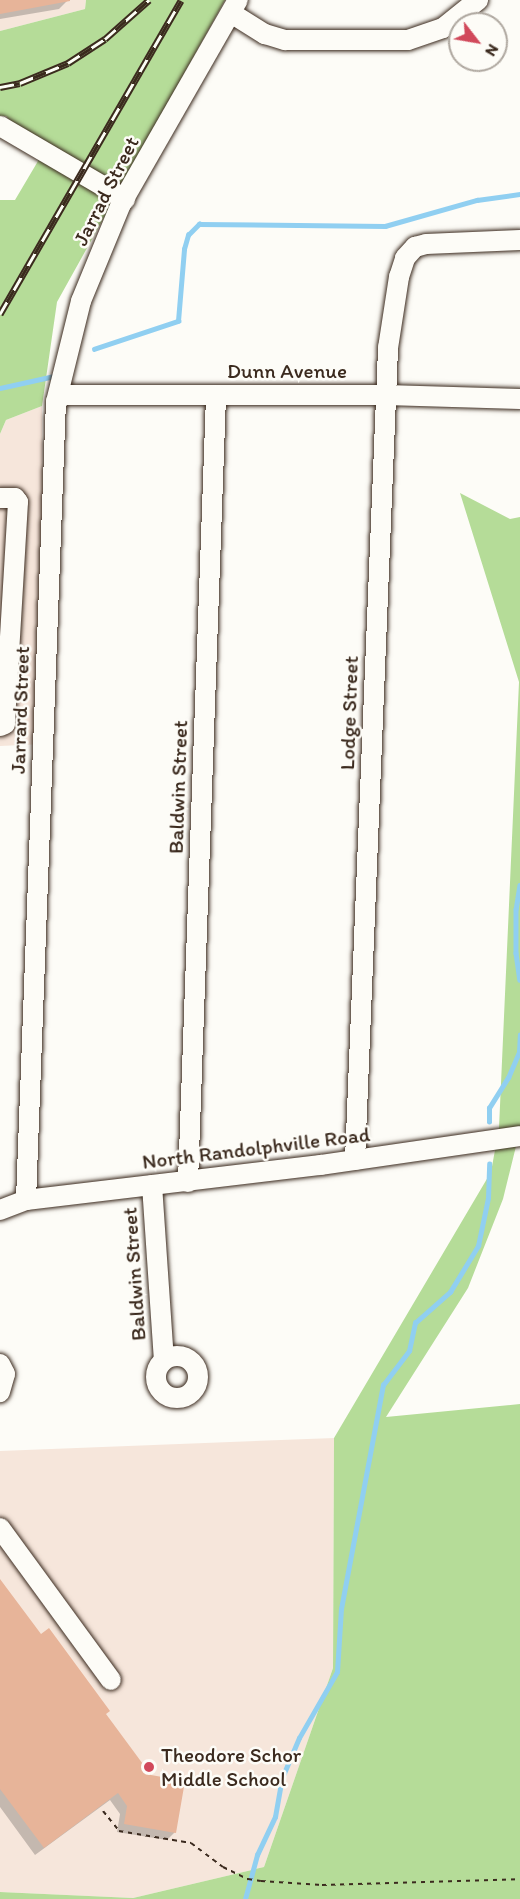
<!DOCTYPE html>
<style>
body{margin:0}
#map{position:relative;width:520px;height:1899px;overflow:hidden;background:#fdfcf7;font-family:Itim,sans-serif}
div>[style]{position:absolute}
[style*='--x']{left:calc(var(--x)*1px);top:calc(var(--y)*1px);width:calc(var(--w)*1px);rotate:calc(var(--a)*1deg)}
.built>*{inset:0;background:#f6e6db}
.green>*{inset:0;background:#b5dc98}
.shadow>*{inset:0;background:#0003}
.stream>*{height:4.5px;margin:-2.25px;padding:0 2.25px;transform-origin:2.25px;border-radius:2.25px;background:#90cff1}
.building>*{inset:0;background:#e7b499}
.path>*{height:2px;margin-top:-1px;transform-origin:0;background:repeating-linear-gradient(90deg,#3b2a1e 0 4.5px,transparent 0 9px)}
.roads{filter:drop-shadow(0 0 2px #3b2a1e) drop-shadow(0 0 2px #3b2a1e)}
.minor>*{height:20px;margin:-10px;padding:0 10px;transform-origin:10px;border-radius:10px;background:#fdfcf7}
.minor>.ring{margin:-10px;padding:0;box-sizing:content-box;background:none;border:20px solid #fdfcf7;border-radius:50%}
.rail>*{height:7px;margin-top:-3.5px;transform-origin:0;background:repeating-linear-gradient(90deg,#fdfcf7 0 14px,#3b2a1e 0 28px);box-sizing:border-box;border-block:2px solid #3b2a1e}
.dots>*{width:16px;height:16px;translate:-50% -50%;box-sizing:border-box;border:3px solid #fdfcf7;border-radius:50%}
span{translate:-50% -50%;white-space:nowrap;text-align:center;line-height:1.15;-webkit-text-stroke:5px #fdfcf7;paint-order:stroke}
.street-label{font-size:21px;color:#3b2a1e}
.poi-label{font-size:21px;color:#3b2a1e}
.left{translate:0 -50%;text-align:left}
.north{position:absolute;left:448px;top:12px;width:60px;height:60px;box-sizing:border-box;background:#fdfcf7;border:2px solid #afa8a0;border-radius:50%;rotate:121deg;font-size:16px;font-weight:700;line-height:24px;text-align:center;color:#3b2a1e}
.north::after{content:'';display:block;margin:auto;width:21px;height:27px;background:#d1495b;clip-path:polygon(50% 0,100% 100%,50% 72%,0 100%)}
</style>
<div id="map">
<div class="built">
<i style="clip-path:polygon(0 0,86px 0,85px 9px,0 31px)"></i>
<i style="clip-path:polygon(42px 406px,44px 744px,0 746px,0 434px,6px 420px)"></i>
<i style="clip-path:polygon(334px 1438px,333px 1668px,264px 1867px,133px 1898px,0 1892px,0 1451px)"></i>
</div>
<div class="green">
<i style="clip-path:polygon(86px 0,225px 0,57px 302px,42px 406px,6px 420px,0 434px,0 200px,15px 200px,41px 156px,6px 116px,0 116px,0 31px,85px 9px)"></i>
<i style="clip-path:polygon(460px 493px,510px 519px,520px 517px,520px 1130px,503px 1199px,468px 1288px,386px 1417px,520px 1404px,520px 1899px,0 1899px,0 1892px,133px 1898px,264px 1867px,333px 1668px,334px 1438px,491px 1172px,499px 1128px,519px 682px)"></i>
</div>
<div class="shadow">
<i style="clip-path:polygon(0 0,67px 0,67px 1px,59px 9px,0 19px)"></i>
<i style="clip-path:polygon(0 1581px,175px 1832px,167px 1840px,117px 1832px,120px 1814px,110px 1800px,35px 1855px,0 1807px)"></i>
</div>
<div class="stream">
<i style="--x:94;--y:349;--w:89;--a:-18.4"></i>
<i style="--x:178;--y:321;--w:72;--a:-85.2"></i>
<i style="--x:184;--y:249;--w:15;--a:-74"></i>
<i style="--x:188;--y:235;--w:16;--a:-45"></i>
<i style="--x:199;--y:224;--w:186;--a:0.6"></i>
<i style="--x:385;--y:226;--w:96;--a:-15.8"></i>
<i style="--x:477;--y:200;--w:43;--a:-7.9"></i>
<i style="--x:0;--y:388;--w:55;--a:-12.5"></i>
<i style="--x:520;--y:885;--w:24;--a:99"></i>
<i style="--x:516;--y:909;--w:44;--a:90"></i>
<i style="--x:516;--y:953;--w:27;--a:82"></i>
<i style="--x:489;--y:1122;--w:14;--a:-90"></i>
<i style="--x:489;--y:1108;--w:36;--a:-58"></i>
<i style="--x:508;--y:1078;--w:28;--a:-67"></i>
<i style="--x:519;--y:1052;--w:17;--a:-87"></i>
<i style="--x:245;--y:1899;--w:46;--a:-74.7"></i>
<i style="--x:257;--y:1855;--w:42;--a:-64.7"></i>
<i style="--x:275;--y:1817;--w:40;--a:-80"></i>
<i style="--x:282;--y:1778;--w:43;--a:-67"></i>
<i style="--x:299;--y:1738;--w:76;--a:-60.1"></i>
<i style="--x:337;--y:1672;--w:63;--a:-86.4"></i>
<i style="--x:341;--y:1609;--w:228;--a:-79.4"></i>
<i style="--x:383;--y:1385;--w:43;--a:-52.6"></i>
<i style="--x:409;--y:1351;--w:29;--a:-78"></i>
<i style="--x:415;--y:1323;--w:47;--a:-41.5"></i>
<i style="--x:450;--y:1292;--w:54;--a:-58.7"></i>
<i style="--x:478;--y:1246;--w:49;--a:-78.2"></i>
<i style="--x:488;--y:1198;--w:34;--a:-88"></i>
</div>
<div class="building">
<i style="clip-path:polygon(0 0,70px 0,70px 1px,0 14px)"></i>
<i style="clip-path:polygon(0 1579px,41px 1634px,49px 1628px,110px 1711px,106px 1714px,151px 1775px,185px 1781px,176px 1833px,124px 1824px,127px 1806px,118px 1793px,44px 1848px,0 1789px)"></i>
</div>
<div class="path">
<i style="--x:103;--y:1811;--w:26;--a:51"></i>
<i style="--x:119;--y:1831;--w:73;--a:9.5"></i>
<i style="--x:191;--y:1843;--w:40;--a:37"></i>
<i style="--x:223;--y:1867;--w:28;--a:26"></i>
<i style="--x:248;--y:1879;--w:13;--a:9"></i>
<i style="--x:261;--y:1881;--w:61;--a:3.8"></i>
<i style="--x:322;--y:1885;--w:198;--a:-1.7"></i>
</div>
<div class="roads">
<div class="minor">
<i style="--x:231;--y:13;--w:40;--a:32"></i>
<i style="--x:265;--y:34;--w:21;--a:17"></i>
<i style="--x:285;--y:40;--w:123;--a:0"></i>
<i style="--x:408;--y:40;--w:37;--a:-19"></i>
<i style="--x:443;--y:28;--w:45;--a:-38.7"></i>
<i style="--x:0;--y:126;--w:145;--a:30.3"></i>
<i style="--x:56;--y:402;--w:10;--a:-45"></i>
<i style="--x:63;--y:395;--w:323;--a:0"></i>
<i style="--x:386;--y:395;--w:134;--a:1.7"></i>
<i style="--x:0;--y:498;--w:15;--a:0"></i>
<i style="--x:15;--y:498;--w:5;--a:53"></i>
<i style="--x:18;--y:502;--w:222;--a:93.4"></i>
<i style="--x:5;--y:724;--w:5;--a:158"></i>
<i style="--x:355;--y:1160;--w:813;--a:-87.67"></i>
<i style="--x:388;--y:348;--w:72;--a:-81.2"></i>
<i style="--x:399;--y:277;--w:20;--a:-72"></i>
<i style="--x:405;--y:258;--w:15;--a:-48"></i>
<i style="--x:415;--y:247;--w:11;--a:-15"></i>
<i style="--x:426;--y:244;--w:94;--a:-2.4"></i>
<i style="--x:188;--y:1182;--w:787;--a:-87.96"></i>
<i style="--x:152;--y:1185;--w:174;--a:86.1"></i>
<i style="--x:26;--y:1200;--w:799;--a:-87.85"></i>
<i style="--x:56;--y:402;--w:104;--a:-76.1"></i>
<i style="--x:81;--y:301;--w:105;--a:-67.6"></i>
<i style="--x:121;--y:204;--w:235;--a:-60.2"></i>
<i style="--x:0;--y:1210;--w:28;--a:-21"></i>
<i style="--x:26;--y:1200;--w:297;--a:-6.8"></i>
<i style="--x:321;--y:1165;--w:201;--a:-8.3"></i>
<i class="ring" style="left:156px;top:1356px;width:22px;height:22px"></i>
<i style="--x:0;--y:1364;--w:11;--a:63"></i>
<i style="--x:5;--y:1374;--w:19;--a:106"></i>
<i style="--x:0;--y:1528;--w:188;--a:53.9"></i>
</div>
</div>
<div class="rail">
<i style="--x:0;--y:87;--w:20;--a:-11"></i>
<i style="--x:20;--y:83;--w:52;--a:-22.6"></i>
<i style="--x:68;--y:63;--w:44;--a:-33"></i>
<i style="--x:105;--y:39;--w:59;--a:-41.6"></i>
<i style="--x:0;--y:314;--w:362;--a:-60"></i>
</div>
<div class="dots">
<i style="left:149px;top:1767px;background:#d1495b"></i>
</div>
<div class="street-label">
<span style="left:106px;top:191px;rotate:-63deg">Jarrad Street</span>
<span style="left:287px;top:371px">Dunn Avenue</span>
<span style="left:20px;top:710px;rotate:-88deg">Jarrard Street</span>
<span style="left:349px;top:713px;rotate:-88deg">Lodge Street</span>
<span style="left:178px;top:787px;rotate:-88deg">Baldwin Street</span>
<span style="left:256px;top:1148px;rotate:-7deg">North Randolphville Road</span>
<span style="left:134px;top:1274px;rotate:-94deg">Baldwin Street</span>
</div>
<div class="poi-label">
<span class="left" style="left:161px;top:1767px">Theodore Schor<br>Middle School</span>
</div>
<div class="north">N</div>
</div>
